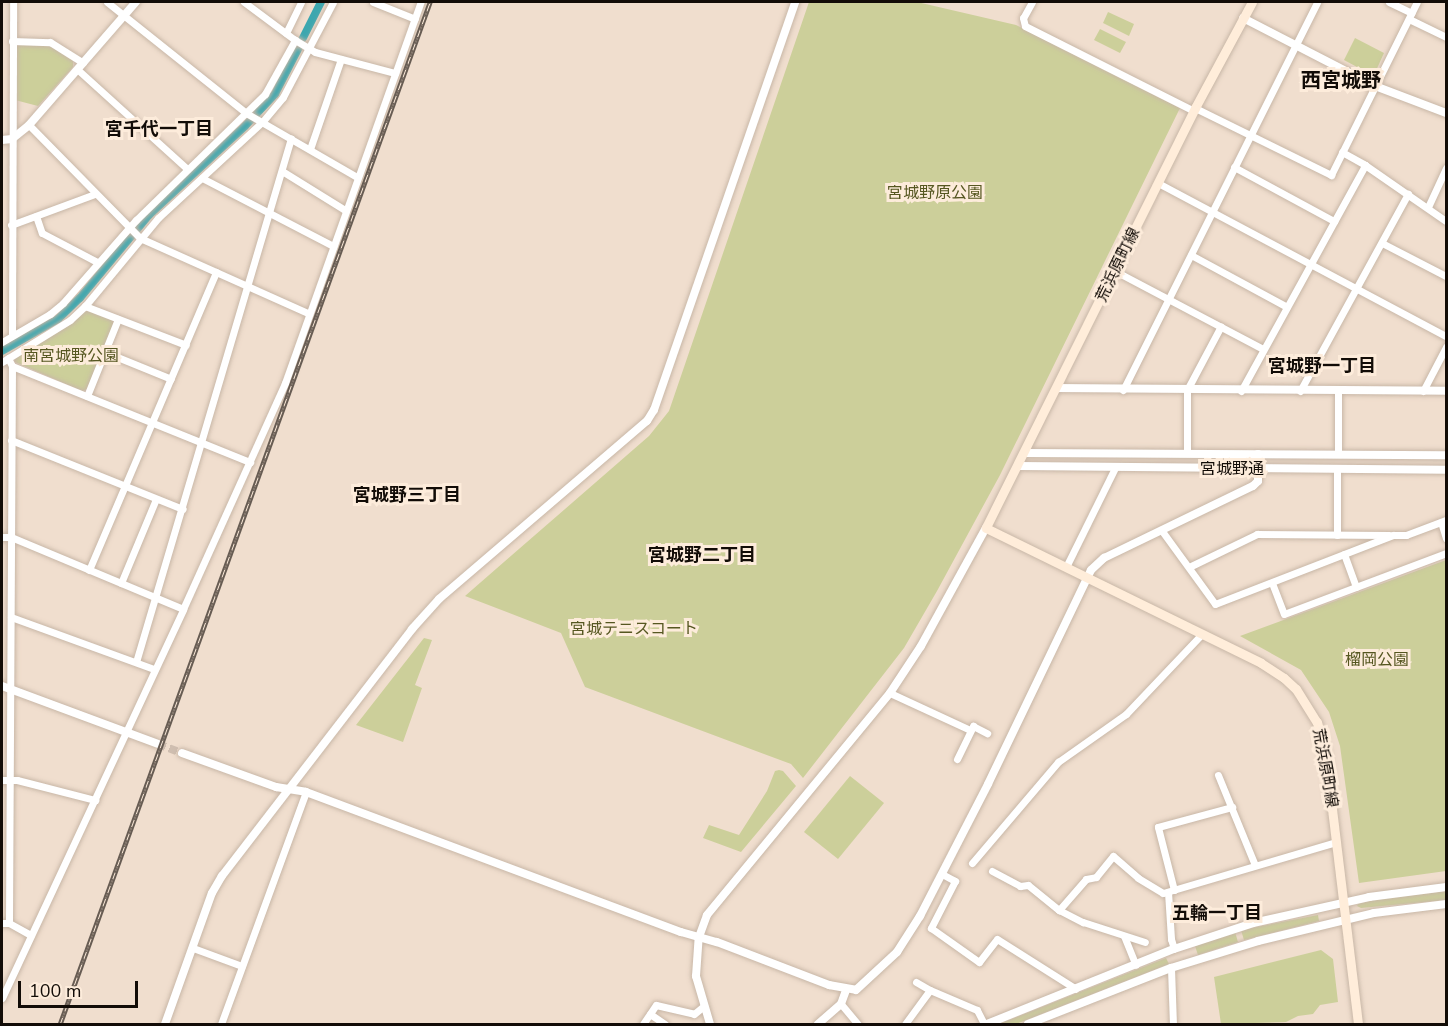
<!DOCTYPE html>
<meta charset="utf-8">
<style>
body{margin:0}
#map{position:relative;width:1448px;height:1026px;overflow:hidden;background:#f0dece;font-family:"Nunito Sans","Noto Sans JP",sans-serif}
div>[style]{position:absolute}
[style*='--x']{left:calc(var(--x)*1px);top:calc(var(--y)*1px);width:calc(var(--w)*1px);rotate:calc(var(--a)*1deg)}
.green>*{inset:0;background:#cccf9a}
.canal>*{height:8px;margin:-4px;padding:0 4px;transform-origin:4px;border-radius:4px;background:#3ca7af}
.tertiary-tunnel>*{height:8px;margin-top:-4px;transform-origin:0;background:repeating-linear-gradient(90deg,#cfbeb0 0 8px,transparent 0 12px)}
.roads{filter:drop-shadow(0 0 2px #c8b7a7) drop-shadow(0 0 2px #c8b7a7)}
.minor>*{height:7px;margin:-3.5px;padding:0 3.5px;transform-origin:3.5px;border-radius:3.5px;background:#fff}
.tertiary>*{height:8px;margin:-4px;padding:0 4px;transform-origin:4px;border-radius:4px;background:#fff}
.secondary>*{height:9px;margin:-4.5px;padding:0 4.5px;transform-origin:4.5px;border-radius:4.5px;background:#ffedda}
.rail>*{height:4.5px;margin-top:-2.25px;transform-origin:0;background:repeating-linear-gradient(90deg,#fdecdb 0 7px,#675c53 0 14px);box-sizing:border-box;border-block:2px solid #675c53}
span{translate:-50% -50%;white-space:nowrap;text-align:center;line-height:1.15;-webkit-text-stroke:6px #fdecdb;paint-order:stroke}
.park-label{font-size:16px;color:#565721}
.street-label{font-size:16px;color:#120c07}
.neighbourhood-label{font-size:18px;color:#120c07;font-weight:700}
.quarter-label{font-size:20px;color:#120c07;font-weight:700}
.frame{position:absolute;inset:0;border:3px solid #120c07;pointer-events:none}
.scale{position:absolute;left:18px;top:981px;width:120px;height:27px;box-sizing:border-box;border:3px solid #120c07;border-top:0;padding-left:8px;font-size:18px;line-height:21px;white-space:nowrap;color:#120c07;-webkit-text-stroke:4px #fdecdb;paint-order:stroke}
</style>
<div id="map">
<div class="green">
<i style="clip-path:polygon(809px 2px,917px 2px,1016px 25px,1180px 108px,1000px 475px,937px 591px,904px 648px,803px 778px,791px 764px,585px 687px,561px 633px,465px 596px,649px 436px,669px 411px)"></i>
<i style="clip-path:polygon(1108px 12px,1134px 24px,1129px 36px,1103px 23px)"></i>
<i style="clip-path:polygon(1100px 29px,1126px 42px,1120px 53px,1094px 40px)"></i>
<i style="clip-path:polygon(1355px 38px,1384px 53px,1375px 73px,1370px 74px,1344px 60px)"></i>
<i style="clip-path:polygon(20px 43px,50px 45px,73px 60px,73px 67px,38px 106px,15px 100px,16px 46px)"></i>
<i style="clip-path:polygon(90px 310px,112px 318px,114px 323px,87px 389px,82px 391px,15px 362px,15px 357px,68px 326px,83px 312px)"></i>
<i style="clip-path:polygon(1446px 560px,1446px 871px,1359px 883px,1340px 746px,1329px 712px,1301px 670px,1240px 636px)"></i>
<i style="clip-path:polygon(424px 638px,432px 640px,415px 685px,422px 688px,403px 742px,356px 725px)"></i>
<i style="clip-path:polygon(779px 770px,783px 771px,796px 786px,741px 852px,703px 838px,709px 825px,739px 835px,767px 791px,775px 771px)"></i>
<i style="clip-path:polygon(850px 776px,884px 803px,838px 859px,804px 832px)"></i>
<i style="clip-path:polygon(1446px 891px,1446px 900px,1361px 908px,1357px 906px,1359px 902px,1386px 898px)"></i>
<i style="clip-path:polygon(1318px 915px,1319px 921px,1244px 940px,1241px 930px)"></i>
<i style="clip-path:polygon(1235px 932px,1238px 942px,1198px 955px,1195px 946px)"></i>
<i style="clip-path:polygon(1321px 950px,1333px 959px,1338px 1002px,1320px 1005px,1313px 1014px,1298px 1016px,1286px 1022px,1221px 1024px,1214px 977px)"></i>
<i style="clip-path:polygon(1166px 958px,1169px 964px,1016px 1024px,999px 1024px)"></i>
</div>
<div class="canal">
<i style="--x:303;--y:38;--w:40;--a:-63.4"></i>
<i style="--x:2;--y:351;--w:64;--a:-29.7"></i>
<i style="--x:58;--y:319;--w:30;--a:-44"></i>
<i style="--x:80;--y:298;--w:108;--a:-50.3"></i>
<i style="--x:149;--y:215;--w:131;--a:-42.8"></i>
<i style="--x:245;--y:126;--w:44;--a:-46.8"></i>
<i style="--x:275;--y:94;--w:53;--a:-62.9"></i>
</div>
<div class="tertiary-tunnel">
<i style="--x:158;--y:744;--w:26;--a:21"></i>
</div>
<div class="roads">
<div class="minor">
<i style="--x:107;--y:2;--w:178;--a:38.6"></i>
<i style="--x:246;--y:113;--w:128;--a:30"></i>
<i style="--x:244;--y:2;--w:64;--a:36.7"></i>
<i style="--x:295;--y:40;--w:23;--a:31"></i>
<i style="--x:315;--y:52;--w:83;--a:14.7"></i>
<i style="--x:373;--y:2;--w:45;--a:22"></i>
<i style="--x:1032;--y:2;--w:18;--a:119"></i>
<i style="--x:1023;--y:18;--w:8;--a:76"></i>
<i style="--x:1025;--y:26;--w:189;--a:26.7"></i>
<i style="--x:1389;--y:2;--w:25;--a:26"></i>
<i style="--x:1409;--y:19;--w:41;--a:25.9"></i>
<i style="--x:286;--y:33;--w:34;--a:-64"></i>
<i style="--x:12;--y:41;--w:38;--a:2"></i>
<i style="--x:50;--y:42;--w:39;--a:32"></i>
<i style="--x:77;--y:69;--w:147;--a:42.2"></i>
<i style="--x:1195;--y:108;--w:152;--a:26.2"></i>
<i style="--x:1331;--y:175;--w:193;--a:-63.6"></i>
<i style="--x:29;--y:125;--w:158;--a:45.5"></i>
<i style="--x:140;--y:238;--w:184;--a:24.1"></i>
<i style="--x:310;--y:149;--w:95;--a:-71"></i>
<i style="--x:1342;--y:152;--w:26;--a:29"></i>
<i style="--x:1365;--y:165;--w:98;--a:34.7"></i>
<i style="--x:1234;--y:167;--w:114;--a:28.4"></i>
<i style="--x:282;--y:171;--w:74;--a:31.8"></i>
<i style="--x:202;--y:178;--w:148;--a:27.4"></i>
<i style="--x:1158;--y:183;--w:326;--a:28"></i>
<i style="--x:1428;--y:207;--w:43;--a:-65.2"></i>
<i style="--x:36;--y:216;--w:18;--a:71"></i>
<i style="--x:42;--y:233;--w:62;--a:27.8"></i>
<i style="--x:11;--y:225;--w:90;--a:-20.3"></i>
<i style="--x:1382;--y:243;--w:72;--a:27.3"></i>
<i style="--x:1191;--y:255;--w:109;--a:28.4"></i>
<i style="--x:1115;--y:271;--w:167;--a:27.8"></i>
<i style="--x:85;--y:306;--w:108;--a:21.1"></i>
<i style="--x:12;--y:335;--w:333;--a:-89.8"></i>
<i style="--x:2;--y:342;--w:56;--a:-30.3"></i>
<i style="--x:50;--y:314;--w:17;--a:-40"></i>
<i style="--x:63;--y:303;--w:111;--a:-48.7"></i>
<i style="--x:136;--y:220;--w:180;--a:-44.3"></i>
<i style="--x:265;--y:94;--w:62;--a:-60.9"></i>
<i style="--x:105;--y:352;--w:71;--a:22.2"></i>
<i style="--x:8;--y:358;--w:9;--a:63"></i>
<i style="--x:12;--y:366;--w:557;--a:90.31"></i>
<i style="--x:2;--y:362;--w:80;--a:-31.7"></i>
<i style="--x:70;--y:320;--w:21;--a:-43"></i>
<i style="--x:85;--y:306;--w:114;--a:-50.3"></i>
<i style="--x:158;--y:218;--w:143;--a:-42.7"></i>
<i style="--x:263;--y:121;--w:31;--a:-50"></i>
<i style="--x:283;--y:97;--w:107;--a:-62.2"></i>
<i style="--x:12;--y:366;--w:257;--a:22"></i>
<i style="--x:1123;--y:390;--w:434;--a:-63.4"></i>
<i style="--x:1241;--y:391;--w:258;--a:-61.2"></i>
<i style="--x:1300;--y:391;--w:225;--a:-61.3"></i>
<i style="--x:1338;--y:391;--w:63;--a:90"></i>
<i style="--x:1423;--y:391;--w:50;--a:-62.4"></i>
<i style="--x:87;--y:396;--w:83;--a:-68.1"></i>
<i style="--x:11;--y:440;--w:185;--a:21.9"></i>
<i style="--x:1187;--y:453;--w:63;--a:-90"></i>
<i style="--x:1187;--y:390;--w:72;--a:-62"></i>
<i style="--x:1441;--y:522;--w:17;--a:73"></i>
<i style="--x:1162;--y:531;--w:90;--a:54"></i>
<i style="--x:1215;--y:604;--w:191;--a:-21.2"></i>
<i style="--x:1393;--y:535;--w:13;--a:0"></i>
<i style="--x:1406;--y:535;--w:43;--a:-20.6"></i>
<i style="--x:1337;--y:535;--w:65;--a:-90"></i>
<i style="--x:2;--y:537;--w:9;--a:0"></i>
<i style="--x:11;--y:537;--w:186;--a:22.7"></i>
<i style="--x:1344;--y:554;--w:35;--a:70"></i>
<i style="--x:1066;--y:567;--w:110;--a:-63.7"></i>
<i style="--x:1189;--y:567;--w:76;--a:-25.9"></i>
<i style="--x:1257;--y:534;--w:132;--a:0.4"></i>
<i style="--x:89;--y:570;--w:324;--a:-66.9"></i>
<i style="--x:121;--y:583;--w:91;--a:-67.4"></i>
<i style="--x:1272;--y:583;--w:33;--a:69"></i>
<i style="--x:1284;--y:614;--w:173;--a:-20.6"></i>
<i style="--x:11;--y:617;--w:152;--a:20"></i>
<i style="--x:136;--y:662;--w:546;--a:-73.52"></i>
<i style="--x:890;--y:693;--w:88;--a:24.8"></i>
<i style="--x:957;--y:759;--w:37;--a:-64"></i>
<i style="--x:973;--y:726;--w:16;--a:27"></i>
<i style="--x:1218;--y:775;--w:97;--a:67.7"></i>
<i style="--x:2;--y:780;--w:15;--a:0"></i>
<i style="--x:17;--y:780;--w:81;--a:14.4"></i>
<i style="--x:972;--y:863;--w:133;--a:-49.6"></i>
<i style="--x:1058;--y:762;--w:83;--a:-35.2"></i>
<i style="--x:1126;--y:714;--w:110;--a:-46.5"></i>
<i style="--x:992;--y:871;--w:32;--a:28"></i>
<i style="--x:1020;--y:886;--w:8;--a:-7"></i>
<i style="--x:1028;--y:885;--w:40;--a:39"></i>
<i style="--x:1059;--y:910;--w:27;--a:27"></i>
<i style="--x:1083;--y:922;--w:65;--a:17.9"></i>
<i style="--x:942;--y:874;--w:15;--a:28"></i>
<i style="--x:955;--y:881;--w:53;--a:117.1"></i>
<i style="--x:931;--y:928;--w:59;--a:35.3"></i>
<i style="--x:979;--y:962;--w:29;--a:-52"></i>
<i style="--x:997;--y:939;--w:93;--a:32.3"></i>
<i style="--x:1174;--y:890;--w:65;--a:-104.3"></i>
<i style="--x:1158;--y:827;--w:77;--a:-15.1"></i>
<i style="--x:1168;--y:892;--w:47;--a:86.3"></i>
<i style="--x:1171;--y:939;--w:10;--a:73"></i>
<i style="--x:1059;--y:910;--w:41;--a:-48.9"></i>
<i style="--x:1086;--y:879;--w:10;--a:-11"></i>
<i style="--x:1096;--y:877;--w:27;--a:-51"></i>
<i style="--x:1113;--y:856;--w:33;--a:41"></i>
<i style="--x:1138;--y:878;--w:29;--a:31"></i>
<i style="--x:1163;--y:893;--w:180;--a:-16.4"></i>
<i style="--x:2;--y:923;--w:7;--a:0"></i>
<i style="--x:9;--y:923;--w:25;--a:29"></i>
<i style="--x:1124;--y:936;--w:31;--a:68"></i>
<i style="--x:193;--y:948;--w:52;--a:20.2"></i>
<i style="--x:1171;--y:968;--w:56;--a:88"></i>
<i style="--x:916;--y:982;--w:16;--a:30"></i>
<i style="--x:2;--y:998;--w:429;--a:-65"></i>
<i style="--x:183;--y:609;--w:248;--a:-65.7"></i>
<i style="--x:285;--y:383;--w:405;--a:-70.4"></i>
<i style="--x:841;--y:1004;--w:26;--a:50"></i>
<i style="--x:650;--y:1014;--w:18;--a:34"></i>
<i style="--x:221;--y:1024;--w:247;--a:-69.9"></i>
<i style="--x:643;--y:1024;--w:23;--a:-56"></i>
<i style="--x:656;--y:1005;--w:39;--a:13"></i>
<i style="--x:694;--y:1014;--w:13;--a:-39"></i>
<i style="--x:905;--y:1024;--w:42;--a:-53.7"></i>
<i style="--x:930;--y:990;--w:51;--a:23.1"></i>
<i style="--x:977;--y:1010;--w:16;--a:63"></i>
</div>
<div class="tertiary">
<i style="--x:1243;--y:18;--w:148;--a:27.3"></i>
<i style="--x:1375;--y:86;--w:76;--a:20.8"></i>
<i style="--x:2;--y:140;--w:10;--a:-6"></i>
<i style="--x:12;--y:139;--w:22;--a:-39"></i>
<i style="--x:29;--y:125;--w:163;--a:-49"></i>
<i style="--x:1057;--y:388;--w:389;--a:0.4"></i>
<i style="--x:1024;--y:453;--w:422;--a:0.3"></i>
<i style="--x:1018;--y:466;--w:428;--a:0.5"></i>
<i style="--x:2;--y:686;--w:166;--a:20.4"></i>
<i style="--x:182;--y:753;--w:100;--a:19.9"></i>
<i style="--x:276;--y:787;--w:30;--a:9"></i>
<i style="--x:306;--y:792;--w:400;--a:20.5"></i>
<i style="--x:681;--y:932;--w:37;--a:16"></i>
<i style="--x:717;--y:942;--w:120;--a:21"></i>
<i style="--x:829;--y:985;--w:27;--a:10"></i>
<i style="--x:856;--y:990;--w:56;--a:-42.8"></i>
<i style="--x:897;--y:952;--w:43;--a:-57.4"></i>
<i style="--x:920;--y:916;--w:148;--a:-62.7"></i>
<i style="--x:988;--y:784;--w:237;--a:-64.3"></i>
<i style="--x:1091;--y:570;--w:18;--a:-43"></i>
<i style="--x:1104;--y:558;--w:165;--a:-25.8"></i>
<i style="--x:1253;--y:486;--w:7;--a:-45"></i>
<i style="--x:1258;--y:481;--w:27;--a:-90"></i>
<i style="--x:165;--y:1024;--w:139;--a:-70.3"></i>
<i style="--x:212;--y:893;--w:20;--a:-60"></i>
<i style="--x:222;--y:876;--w:312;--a:-52.4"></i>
<i style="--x:412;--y:629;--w:40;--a:-48"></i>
<i style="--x:439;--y:599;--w:274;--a:-40.6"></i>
<i style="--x:647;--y:421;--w:13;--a:-58"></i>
<i style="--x:654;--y:410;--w:432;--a:-70.9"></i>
<i style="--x:710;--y:1024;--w:50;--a:-106.3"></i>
<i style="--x:696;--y:976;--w:39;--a:-86"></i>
<i style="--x:699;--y:937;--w:23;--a:-70"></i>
<i style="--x:707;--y:915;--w:288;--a:-50.5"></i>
<i style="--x:890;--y:693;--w:56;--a:-56.6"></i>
<i style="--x:921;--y:646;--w:135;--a:-61.2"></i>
<i style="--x:818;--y:1024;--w:30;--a:-41"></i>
<i style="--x:841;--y:1004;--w:15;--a:-70"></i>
<i style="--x:987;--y:1024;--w:201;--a:-21.9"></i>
<i style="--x:1174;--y:949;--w:83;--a:-18.2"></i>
<i style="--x:1253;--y:923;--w:119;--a:-12.6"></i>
<i style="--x:1369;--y:897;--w:78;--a:-7.4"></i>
<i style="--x:1028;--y:1024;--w:154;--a:-21.4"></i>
<i style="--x:1171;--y:968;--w:91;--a:-17.2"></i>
<i style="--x:1258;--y:941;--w:119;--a:-13.6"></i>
<i style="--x:1374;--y:913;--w:73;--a:-7.1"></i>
</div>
<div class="secondary">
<i style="--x:1252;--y:2;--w:120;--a:118.3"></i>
<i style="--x:1195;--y:108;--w:469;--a:116.5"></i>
<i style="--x:986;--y:528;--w:306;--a:26.1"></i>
<i style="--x:1261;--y:663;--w:27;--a:33"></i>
<i style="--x:1284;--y:678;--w:16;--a:43"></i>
<i style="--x:1296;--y:689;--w:39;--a:58"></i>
<i style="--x:1317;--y:722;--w:30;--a:75"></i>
<i style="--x:1325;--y:751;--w:275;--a:83.1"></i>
</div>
</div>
<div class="rail">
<i style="--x:60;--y:1024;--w:1087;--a:-70.1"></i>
</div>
<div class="park-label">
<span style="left:935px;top:193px">宮城野原公園</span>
<span style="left:71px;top:356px">南宮城野公園</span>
<span style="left:634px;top:629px">宮城テニスコート</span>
<span style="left:1377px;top:660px">榴岡公園</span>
</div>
<div class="street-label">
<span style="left:1118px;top:265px;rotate:-64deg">荒浜原町線</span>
<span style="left:1232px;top:469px">宮城野通</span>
<span style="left:1325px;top:768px;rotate:80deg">荒浜原町線</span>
</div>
<div class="neighbourhood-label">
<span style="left:159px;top:129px">宮千代一丁目</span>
<span style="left:1322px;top:366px">宮城野一丁目</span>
<span style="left:407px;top:495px">宮城野三丁目</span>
<span style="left:702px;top:555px">宮城野二丁目</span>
<span style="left:1217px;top:913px">五輪一丁目</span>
</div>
<div class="quarter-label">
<span style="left:1341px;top:80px">西宮城野</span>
</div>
<div class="frame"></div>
<div class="scale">100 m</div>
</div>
